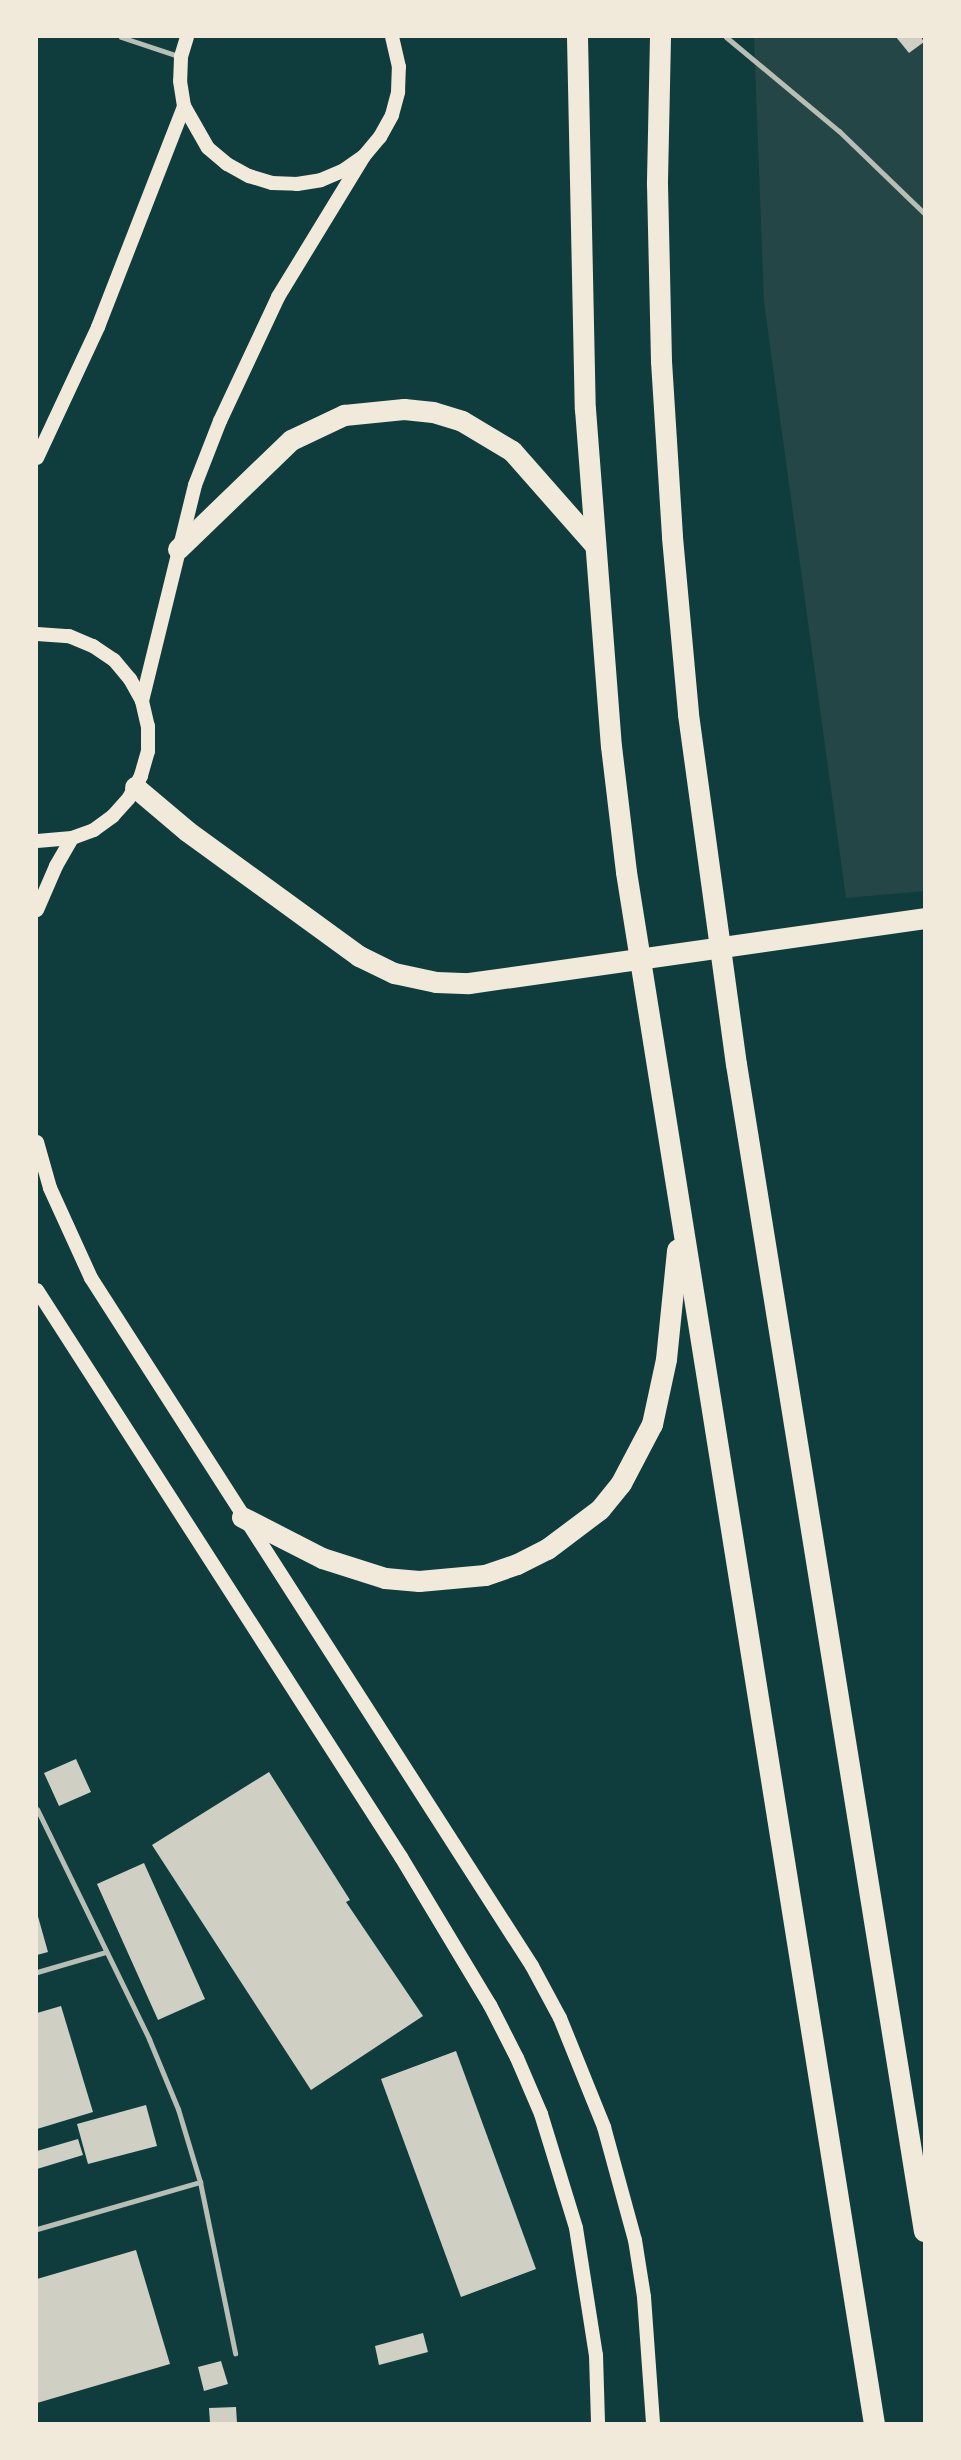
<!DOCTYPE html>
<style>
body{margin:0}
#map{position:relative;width:961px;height:2460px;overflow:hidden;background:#0f3d3e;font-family:"Titillium Web",sans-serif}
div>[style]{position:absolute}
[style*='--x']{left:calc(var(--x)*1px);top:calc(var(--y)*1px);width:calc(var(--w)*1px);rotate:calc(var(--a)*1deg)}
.green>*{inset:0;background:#244646}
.building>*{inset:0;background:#cfcfc3}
.service>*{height:5px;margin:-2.5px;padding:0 2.5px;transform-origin:2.5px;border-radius:2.5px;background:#b8beb3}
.secondary>*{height:14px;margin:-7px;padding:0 7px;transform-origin:7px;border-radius:7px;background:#f1e9da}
.motorway>*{height:21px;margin:-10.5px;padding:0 10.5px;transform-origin:10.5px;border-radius:10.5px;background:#f1e9da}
span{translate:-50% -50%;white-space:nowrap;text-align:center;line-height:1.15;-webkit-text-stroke:7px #f1e9da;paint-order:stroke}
.frame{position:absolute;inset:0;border:38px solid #f1e9da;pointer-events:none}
</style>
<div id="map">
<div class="green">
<i style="clip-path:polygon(754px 37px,924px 37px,924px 891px,846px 898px,764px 302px)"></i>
</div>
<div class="building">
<i style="clip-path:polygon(896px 37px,921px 37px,924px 42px,909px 53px)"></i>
<i style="clip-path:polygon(76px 1759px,91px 1792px,59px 1806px,44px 1773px)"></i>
<i style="clip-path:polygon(269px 1772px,350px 1900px,346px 1902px,423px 2016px,311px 2090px,152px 1845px)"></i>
<i style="clip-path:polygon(144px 1863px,205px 1999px,158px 2020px,97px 1884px)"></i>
<i style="clip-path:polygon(37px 1913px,48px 1952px,37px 1955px)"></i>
<i style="clip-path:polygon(61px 2006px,93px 2112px,37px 2129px,37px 2013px)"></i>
<i style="clip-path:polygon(456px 2051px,536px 2269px,461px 2297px,381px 2079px)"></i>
<i style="clip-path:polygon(146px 2105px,157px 2146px,88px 2164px,77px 2124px)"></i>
<i style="clip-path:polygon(78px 2139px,83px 2155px,37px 2169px,37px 2151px)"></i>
<i style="clip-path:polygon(136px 2250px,170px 2364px,37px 2403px,37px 2279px)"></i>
<i style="clip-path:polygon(423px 2333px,428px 2352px,379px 2365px,375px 2346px)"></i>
<i style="clip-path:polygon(221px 2361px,228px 2384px,204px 2391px,198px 2367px)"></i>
<i style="clip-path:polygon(236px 2407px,237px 2423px,210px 2423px,209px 2408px)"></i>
</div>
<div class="service">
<i style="--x:121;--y:37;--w:63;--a:18.4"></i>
<i style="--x:726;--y:37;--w:147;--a:39.8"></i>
<i style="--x:839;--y:131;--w:118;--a:44"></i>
<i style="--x:37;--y:1809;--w:256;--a:64"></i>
<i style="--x:149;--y:2039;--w:76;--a:67.5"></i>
<i style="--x:178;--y:2109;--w:76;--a:73.2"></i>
<i style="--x:200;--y:2182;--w:175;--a:78.4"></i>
<i style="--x:37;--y:1972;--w:72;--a:-16.2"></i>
<i style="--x:37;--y:2229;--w:170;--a:-16.1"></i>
</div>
<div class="secondary">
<i style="--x:187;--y:37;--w:21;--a:107"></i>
<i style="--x:181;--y:57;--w:24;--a:92"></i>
<i style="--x:180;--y:81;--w:25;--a:81"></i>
<i style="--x:184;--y:106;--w:48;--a:60.3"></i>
<i style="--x:208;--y:148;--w:25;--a:40"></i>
<i style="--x:227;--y:164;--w:25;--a:29"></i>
<i style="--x:249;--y:176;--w:24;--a:17"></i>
<i style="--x:272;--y:183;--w:25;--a:2"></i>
<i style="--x:297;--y:184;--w:24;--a:-9"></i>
<i style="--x:321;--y:180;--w:25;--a:-23"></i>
<i style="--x:344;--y:170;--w:24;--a:-35"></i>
<i style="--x:364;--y:156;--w:25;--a:-50"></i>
<i style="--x:380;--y:137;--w:25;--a:-61"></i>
<i style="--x:392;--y:115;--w:24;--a:-75"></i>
<i style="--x:398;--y:92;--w:25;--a:-88"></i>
<i style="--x:399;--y:67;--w:31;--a:-103"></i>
<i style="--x:37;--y:458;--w:145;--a:-65"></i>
<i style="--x:98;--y:327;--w:237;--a:-68.7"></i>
<i style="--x:37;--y:634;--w:32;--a:4"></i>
<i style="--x:69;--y:636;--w:26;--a:23"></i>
<i style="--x:93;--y:646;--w:25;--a:34"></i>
<i style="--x:114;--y:660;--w:25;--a:50"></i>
<i style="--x:130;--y:679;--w:25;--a:61"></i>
<i style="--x:142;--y:701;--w:26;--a:77"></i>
<i style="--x:148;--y:726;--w:25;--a:90"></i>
<i style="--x:148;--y:751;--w:26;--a:106"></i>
<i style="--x:141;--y:776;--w:25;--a:119"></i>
<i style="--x:129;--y:798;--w:24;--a:132"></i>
<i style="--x:113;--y:816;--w:24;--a:144"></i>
<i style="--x:94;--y:830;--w:23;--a:160"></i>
<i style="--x:72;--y:838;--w:35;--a:175"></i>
<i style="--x:142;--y:701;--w:222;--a:-76.2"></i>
<i style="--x:195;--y:485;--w:69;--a:-68.7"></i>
<i style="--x:220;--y:421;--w:137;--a:-64.9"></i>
<i style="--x:278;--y:297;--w:165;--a:-58.6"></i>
<i style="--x:37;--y:910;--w:48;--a:-66.6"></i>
<i style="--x:56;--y:866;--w:32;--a:-60"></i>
<i style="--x:37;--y:1142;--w:48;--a:74.2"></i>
<i style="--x:50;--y:1188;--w:99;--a:65.5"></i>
<i style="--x:91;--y:1278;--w:817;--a:57.34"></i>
<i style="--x:532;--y:1966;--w:59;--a:61.7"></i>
<i style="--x:560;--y:2018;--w:118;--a:68"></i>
<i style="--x:604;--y:2127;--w:117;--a:74.7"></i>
<i style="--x:635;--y:2240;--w:58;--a:81"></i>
<i style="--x:644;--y:2297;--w:126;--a:85.9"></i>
<i style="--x:37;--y:1290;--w:674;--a:57.3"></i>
<i style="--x:401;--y:1857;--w:173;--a:59"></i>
<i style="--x:490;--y:2005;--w:59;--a:63"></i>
<i style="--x:517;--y:2058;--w:61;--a:66.8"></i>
<i style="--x:541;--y:2114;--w:119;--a:72.9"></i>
<i style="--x:576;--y:2228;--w:129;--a:81.1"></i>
<i style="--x:596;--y:2355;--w:68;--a:88.3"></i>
</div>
<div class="motorway">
<i style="--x:577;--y:37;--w:372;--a:88.8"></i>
<i style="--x:585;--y:409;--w:338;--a:85.6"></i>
<i style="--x:611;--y:746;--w:127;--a:83.2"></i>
<i style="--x:626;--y:872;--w:1571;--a:80.92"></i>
<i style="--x:660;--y:37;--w:147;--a:91.2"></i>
<i style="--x:657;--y:184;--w:177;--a:88.7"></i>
<i style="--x:661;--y:361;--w:176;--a:86.4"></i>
<i style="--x:672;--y:537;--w:178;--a:84.8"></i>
<i style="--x:688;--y:714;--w:353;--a:82.2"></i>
<i style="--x:736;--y:1064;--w:1182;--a:80.85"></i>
<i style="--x:178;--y:549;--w:157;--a:-44"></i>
<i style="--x:291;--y:440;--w:59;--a:-25.3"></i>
<i style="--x:344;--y:415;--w:60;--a:-5.7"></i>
<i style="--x:404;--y:409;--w:29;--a:6"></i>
<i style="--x:433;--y:412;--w:30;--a:17"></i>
<i style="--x:462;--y:421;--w:58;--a:31"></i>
<i style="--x:512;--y:451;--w:124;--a:48.6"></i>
<i style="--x:135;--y:787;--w:68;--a:40.2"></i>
<i style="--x:187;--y:831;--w:213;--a:36"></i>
<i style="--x:359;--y:956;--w:39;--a:26"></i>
<i style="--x:394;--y:973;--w:43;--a:12.1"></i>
<i style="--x:436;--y:982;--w:33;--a:2"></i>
<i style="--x:469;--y:983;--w:460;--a:-8.1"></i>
<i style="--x:242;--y:1517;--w:90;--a:27.1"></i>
<i style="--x:322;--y:1558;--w:66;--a:17.6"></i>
<i style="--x:385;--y:1578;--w:34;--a:5"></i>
<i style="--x:419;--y:1581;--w:66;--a:-5.2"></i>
<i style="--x:485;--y:1575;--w:34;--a:-19"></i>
<i style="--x:517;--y:1564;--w:34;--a:-27"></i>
<i style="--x:547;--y:1549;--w:66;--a:-37"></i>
<i style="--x:600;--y:1509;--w:33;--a:-51"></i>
<i style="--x:621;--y:1483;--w:67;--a:-62.3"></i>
<i style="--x:652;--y:1424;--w:66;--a:-77.8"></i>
<i style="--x:666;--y:1359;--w:110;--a:-84.2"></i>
</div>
<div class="frame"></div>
</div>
